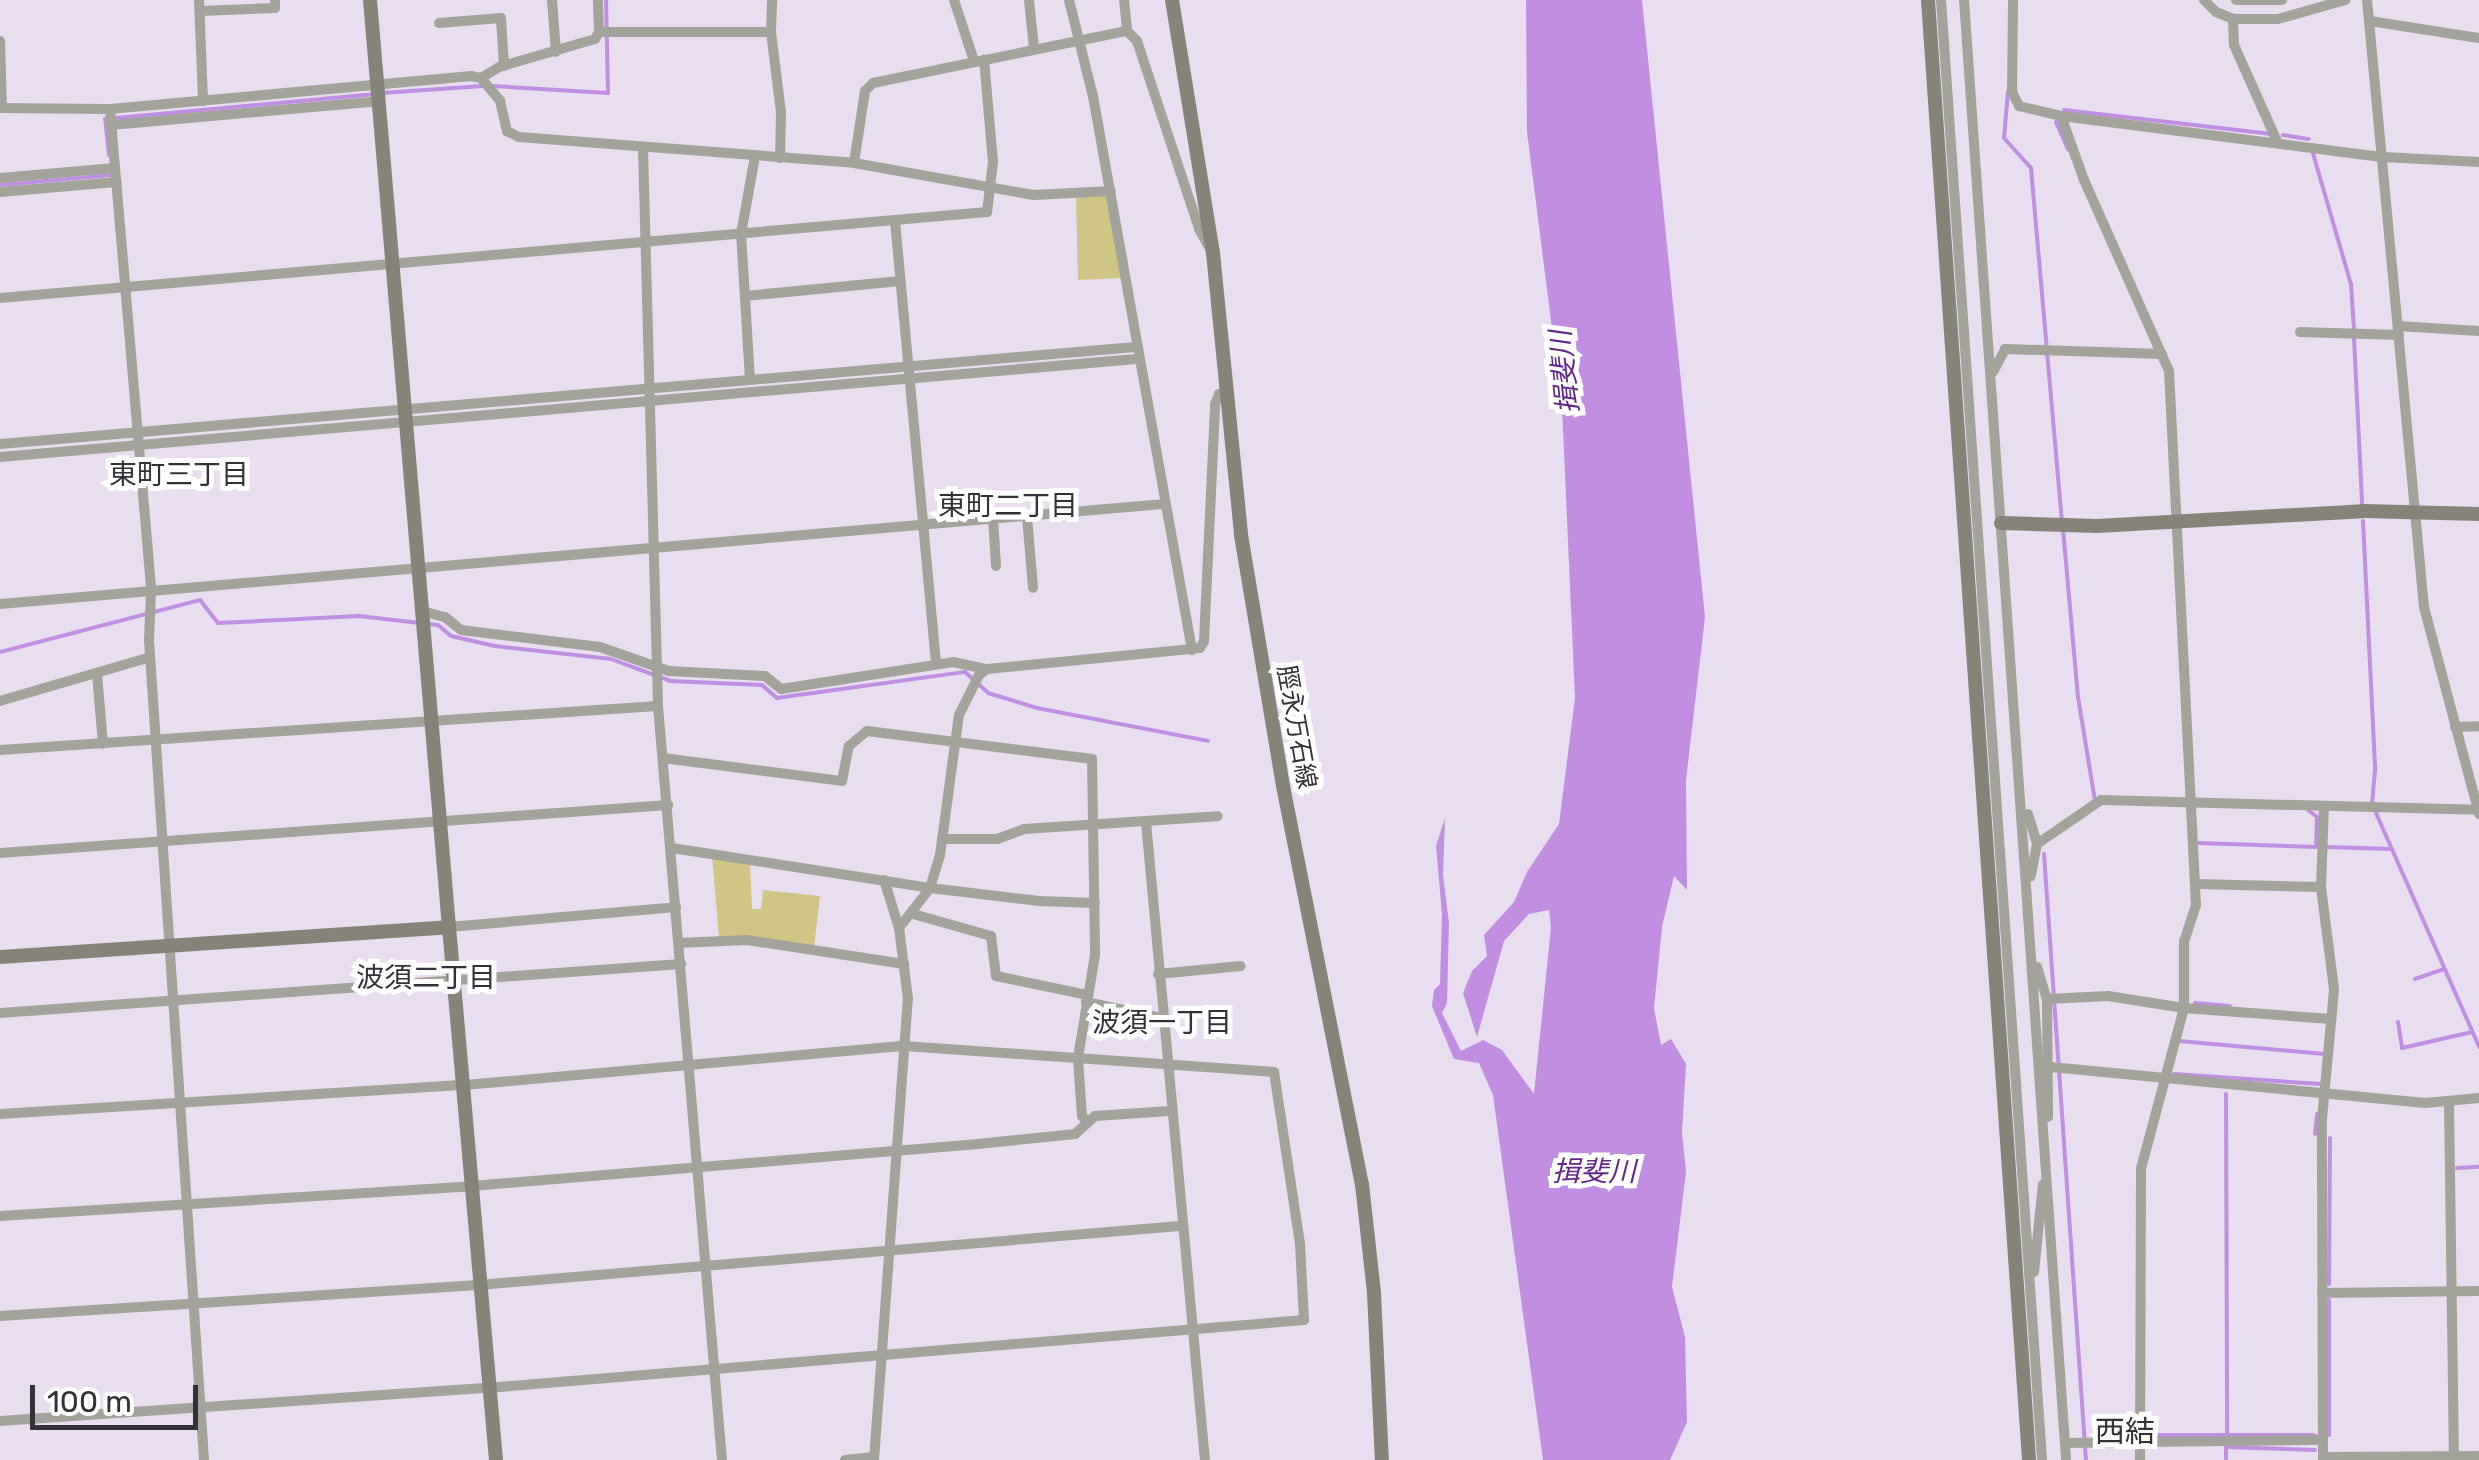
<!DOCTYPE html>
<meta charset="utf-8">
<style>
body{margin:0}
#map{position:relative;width:2479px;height:1460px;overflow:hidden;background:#e8deef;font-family:Rubik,"Noto Sans JP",sans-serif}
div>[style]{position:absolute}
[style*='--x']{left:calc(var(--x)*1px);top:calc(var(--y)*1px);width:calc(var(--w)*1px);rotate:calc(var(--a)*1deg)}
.green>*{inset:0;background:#cfc585}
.water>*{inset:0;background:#c08fe1}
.stream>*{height:4px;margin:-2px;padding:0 2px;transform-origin:2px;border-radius:2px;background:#c08fe1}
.street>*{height:10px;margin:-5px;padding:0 5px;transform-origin:5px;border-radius:5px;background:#a4a39b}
.secondary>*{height:14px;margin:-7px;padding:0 7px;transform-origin:7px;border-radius:7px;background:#868478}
span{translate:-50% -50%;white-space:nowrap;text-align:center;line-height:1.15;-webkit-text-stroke:10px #fff;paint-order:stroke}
.street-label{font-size:25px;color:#343037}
.water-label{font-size:28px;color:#652787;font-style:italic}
.neighbourhood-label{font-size:28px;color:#343037}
.quarter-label{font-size:30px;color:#343037}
.scale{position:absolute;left:30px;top:1385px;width:168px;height:45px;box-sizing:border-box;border:5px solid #343037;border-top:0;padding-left:12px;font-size:30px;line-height:35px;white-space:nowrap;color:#343037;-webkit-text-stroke:8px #fff;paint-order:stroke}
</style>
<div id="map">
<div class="green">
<i style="clip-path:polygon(1109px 195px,1121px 278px,1078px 280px,1076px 196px)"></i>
<i style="clip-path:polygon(712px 856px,750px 863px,752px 909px,761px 909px,763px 890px,820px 896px,814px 948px,719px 938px)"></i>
</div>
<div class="water">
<i style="clip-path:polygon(1526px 0,1642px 0,1705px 617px,1686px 780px,1687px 890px,1674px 876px,1662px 927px,1654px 1008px,1661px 1045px,1671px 1039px,1686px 1064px,1682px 1132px,1686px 1172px,1672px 1287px,1685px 1337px,1687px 1422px,1670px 1460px,1543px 1460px,1493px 1095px,1479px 1063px,1454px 1059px,1432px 1006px,1434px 990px,1440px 984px,1442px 914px,1436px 846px,1445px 818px,1443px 875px,1449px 923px,1447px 1003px,1442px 1013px,1461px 1051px,1483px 1040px,1502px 1050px,1534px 1094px,1551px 927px,1549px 910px,1529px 914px,1504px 941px,1477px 1037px,1463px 993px,1472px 971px,1487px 956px,1484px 935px,1514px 902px,1527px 872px,1559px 824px,1575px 698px,1562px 407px,1527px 132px)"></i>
</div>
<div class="stream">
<i style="--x:492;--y:86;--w:116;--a:3.5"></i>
<i style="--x:608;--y:93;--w:93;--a:-91.2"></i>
<i style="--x:2008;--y:92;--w:46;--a:95"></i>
<i style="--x:2004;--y:138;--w:40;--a:48"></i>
<i style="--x:2031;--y:168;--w:352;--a:85"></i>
<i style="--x:382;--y:93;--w:101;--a:-4"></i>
<i style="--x:2064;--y:110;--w:209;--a:6.6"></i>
<i style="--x:2056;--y:122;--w:30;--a:66"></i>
<i style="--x:2283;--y:135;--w:26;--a:9"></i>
<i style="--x:2312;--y:150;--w:140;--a:73.8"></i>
<i style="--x:2351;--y:284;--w:45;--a:86.2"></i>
<i style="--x:109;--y:155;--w:36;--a:-96"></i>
<i style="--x:105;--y:119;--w:269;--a:-5.3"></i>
<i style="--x:0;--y:185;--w:111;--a:-5.1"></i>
<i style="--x:2354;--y:338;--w:165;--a:87.2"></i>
<i style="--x:2363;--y:521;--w:249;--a:87.2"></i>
<i style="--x:2375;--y:770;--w:33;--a:95"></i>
<i style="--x:2063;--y:529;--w:169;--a:84.9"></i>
<i style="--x:2078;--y:697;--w:105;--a:80.7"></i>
<i style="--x:429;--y:624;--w:9;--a:6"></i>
<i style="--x:438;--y:625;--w:17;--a:40"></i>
<i style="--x:451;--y:636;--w:45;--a:12.8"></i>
<i style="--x:495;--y:646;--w:117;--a:6.4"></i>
<i style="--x:611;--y:659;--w:63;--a:20.4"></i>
<i style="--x:670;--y:681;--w:92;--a:2.5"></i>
<i style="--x:762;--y:685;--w:20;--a:41"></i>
<i style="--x:777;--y:698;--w:190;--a:-7.9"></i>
<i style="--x:965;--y:672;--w:31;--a:42"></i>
<i style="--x:988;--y:693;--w:51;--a:17"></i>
<i style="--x:1037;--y:708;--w:174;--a:10.9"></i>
<i style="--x:0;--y:652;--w:207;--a:-14.6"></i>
<i style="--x:200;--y:600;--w:29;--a:52"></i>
<i style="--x:218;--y:623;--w:141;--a:-2.8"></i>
<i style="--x:359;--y:616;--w:61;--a:6.5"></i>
<i style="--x:2376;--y:813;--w:256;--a:66.2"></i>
<i style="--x:2198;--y:843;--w:118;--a:1.9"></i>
<i style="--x:2316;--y:847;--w:30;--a:-88"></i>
<i style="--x:2317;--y:817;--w:11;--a:-142"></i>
<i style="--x:2326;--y:847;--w:66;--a:1.7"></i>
<i style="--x:2044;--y:854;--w:607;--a:86.04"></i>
<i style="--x:2415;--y:979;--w:31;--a:-19"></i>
<i style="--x:2195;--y:1003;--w:35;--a:5"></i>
<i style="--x:2398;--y:1022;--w:26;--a:81"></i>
<i style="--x:2402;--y:1048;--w:72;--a:-12.9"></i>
<i style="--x:2179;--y:1041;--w:146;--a:5.1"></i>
<i style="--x:2174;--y:1074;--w:147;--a:3.9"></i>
<i style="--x:2226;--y:1094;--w:341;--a:89.8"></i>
<i style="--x:2315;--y:1134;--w:20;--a:-84"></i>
<i style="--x:2457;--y:1168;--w:22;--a:-3"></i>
<i style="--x:2329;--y:1284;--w:146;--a:-89.6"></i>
<i style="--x:2329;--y:1300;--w:135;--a:90"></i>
<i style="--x:2144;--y:1430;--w:6;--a:51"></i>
<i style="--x:2148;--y:1435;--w:166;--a:0"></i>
<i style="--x:2226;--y:1460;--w:13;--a:-90"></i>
<i style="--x:2226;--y:1447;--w:89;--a:1.9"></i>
</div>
<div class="street">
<i style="--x:199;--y:0;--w:101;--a:87.7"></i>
<i style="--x:552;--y:0;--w:52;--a:85.6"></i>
<i style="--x:954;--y:0;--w:64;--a:71.8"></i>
<i style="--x:1029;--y:0;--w:48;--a:84.1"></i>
<i style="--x:1069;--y:0;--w:99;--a:76"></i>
<i style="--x:1093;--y:96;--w:563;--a:79.87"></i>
<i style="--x:1124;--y:0;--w:31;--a:84"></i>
<i style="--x:1127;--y:31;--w:14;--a:45"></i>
<i style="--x:1137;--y:41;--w:198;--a:71.7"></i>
<i style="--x:1199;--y:229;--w:21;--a:61"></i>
<i style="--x:1941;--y:0;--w:1463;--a:86.04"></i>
<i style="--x:1964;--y:0;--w:1464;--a:86"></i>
<i style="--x:2013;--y:0;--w:92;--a:90.6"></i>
<i style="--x:2012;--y:92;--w:16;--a:63"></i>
<i style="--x:2019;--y:106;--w:43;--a:13.4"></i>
<i style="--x:2061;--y:116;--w:325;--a:7.3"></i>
<i style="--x:2383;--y:157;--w:96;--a:3"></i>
<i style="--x:2204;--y:0;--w:17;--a:45"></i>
<i style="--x:2216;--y:12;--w:18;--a:22"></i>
<i style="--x:2233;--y:19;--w:45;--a:0"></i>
<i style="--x:2278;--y:19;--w:70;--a:-15.8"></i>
<i style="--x:2236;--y:0;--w:46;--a:0"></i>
<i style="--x:2367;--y:0;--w:610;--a:84.64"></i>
<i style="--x:2424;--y:607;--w:214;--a:75.1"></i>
<i style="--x:200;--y:11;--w:75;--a:-2.3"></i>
<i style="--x:275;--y:8;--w:8;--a:-90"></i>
<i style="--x:2233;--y:19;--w:26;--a:88"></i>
<i style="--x:2234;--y:45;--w:105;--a:65.9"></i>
<i style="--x:2370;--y:21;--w:110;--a:8.9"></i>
<i style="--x:439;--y:23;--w:62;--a:-4.6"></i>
<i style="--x:501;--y:18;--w:48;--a:86.4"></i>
<i style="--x:599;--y:32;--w:172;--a:0"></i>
<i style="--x:771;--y:32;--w:81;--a:82.9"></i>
<i style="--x:781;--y:112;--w:46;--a:91.2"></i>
<i style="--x:771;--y:32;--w:32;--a:-88"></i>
<i style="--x:0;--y:41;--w:67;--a:88.3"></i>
<i style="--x:481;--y:78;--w:21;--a:-31"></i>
<i style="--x:499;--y:67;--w:100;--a:-16.3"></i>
<i style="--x:595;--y:39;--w:8;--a:-60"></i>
<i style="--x:599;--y:32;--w:32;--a:-92"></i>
<i style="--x:0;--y:108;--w:110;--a:0.5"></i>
<i style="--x:110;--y:109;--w:363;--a:-5.2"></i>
<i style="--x:471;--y:76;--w:10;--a:11"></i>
<i style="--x:481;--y:78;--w:30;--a:50"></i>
<i style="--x:500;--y:101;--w:31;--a:77"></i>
<i style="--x:507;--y:131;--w:13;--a:27"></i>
<i style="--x:519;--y:137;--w:336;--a:4.4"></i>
<i style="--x:854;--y:163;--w:73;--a:-81.3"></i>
<i style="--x:865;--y:91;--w:11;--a:-45"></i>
<i style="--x:873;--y:83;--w:259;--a:-11.6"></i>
<i style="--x:110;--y:109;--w:484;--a:85.1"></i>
<i style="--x:151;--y:591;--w:49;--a:92.3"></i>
<i style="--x:149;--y:640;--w:822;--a:86.16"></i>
<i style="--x:2061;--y:116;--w:68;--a:70.2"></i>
<i style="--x:2084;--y:180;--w:209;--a:66"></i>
<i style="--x:2169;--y:371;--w:535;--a:87.11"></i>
<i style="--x:2196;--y:905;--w:38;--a:108"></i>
<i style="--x:2184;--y:941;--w:67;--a:90"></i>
<i style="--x:2184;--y:1008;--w:166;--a:105"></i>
<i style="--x:2141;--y:1168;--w:292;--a:90.2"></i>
<i style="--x:111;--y:125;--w:268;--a:-5.1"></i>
<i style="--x:643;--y:148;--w:558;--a:88.46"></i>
<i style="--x:658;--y:706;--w:757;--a:85.15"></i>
<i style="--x:854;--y:163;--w:183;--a:10.1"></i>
<i style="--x:1034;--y:195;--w:77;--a:-3"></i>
<i style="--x:0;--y:178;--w:115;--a:-5"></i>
<i style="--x:0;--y:192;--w:117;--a:-4.9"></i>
<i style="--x:895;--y:221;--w:445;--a:84.7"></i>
<i style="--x:745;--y:296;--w:156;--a:-5.5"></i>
<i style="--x:0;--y:298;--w:991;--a:-4.98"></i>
<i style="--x:987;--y:212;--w:50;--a:-83.2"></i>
<i style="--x:993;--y:162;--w:103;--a:-95"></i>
<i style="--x:2398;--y:326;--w:81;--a:3.5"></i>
<i style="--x:2300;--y:332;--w:99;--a:1.7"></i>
<i style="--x:1993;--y:372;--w:26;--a:-62"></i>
<i style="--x:2005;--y:349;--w:157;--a:1.8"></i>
<i style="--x:750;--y:380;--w:146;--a:-93.5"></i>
<i style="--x:741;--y:234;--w:79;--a:-79.8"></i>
<i style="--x:0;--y:444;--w:1139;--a:-4.88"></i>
<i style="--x:0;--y:457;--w:1141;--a:-4.93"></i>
<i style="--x:1027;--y:516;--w:72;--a:85.2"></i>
<i style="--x:993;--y:518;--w:48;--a:86.4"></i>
<i style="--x:0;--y:604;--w:1167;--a:-4.91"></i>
<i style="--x:422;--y:611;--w:24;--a:15"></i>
<i style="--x:445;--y:617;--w:21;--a:39"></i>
<i style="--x:461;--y:630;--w:140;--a:7"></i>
<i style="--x:600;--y:647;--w:73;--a:19.2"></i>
<i style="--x:669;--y:671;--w:96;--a:3"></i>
<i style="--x:765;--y:676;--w:21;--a:39"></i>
<i style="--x:781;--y:689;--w:174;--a:-8.9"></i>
<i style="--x:953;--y:662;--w:34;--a:12"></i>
<i style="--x:97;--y:674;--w:70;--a:85.1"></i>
<i style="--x:0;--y:701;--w:156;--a:-16.3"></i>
<i style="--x:2455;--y:727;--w:24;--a:-2"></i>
<i style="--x:0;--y:750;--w:659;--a:-3.83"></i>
<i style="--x:663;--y:758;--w:180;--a:7.3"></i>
<i style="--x:842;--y:781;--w:36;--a:-79"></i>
<i style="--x:849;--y:746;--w:23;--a:-40"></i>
<i style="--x:867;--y:731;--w:227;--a:7.1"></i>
<i style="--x:1092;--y:759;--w:196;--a:89.1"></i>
<i style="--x:1095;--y:955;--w:104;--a:99.4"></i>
<i style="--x:1078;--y:1058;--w:58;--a:86.1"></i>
<i style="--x:1082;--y:1116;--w:9;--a:49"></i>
<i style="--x:2028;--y:814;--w:31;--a:73"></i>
<i style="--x:2037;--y:844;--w:33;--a:101"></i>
<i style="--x:1146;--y:822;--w:641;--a:84.72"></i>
<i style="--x:942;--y:839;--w:55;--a:0"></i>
<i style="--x:997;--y:839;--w:29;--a:-20"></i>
<i style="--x:1024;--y:829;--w:194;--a:-3.8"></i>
<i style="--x:2037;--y:844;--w:78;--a:-34.5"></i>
<i style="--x:2101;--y:800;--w:377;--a:1.5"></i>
<i style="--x:672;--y:848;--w:261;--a:8.8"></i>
<i style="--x:930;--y:888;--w:110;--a:6.8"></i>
<i style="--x:1039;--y:901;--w:56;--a:2"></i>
<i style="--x:0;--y:853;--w:670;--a:-4.11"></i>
<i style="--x:884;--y:880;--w:50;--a:72.6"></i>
<i style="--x:2197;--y:884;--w:124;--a:1.4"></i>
<i style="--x:913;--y:914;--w:81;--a:15.8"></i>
<i style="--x:991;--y:936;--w:40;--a:82.9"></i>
<i style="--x:996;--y:976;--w:94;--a:11.7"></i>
<i style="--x:449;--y:927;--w:228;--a:-5"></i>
<i style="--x:679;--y:943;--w:68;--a:-2.5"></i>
<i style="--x:747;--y:940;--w:159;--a:8.7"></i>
<i style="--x:2037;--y:967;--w:34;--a:73"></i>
<i style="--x:2047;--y:999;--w:61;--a:-2.8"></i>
<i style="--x:2108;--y:996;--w:77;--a:9"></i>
<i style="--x:2184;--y:1008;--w:148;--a:4.3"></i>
<i style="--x:1158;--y:974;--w:83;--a:-5.5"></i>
<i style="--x:2047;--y:999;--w:118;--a:89.5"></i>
<i style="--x:1086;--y:1002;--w:77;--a:12"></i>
<i style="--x:0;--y:1013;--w:683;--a:-4.12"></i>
<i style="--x:2051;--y:1067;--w:376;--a:5.5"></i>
<i style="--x:2425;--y:1103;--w:54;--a:-5.3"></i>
<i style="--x:2449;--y:1103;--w:353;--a:89.2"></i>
<i style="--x:0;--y:1114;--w:466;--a:-3.6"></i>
<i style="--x:465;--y:1085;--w:441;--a:-5.1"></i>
<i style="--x:904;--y:1046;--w:371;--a:4"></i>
<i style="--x:1274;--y:1072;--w:174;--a:81.4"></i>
<i style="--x:1300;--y:1244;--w:76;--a:87"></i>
<i style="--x:1304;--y:1320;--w:808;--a:175.24"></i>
<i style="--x:499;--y:1387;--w:500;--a:176.1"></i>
<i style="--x:0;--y:1216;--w:473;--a:-3.6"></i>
<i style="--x:472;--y:1186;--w:508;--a:-4.74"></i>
<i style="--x:978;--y:1144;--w:98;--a:-5.9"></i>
<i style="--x:1075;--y:1134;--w:27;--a:-42"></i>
<i style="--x:1095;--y:1116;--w:75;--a:-3.8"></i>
<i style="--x:2034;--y:1272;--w:88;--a:-84.2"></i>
<i style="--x:2322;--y:1293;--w:157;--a:-0.7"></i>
<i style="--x:0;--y:1316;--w:491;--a:-3.7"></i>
<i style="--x:490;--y:1284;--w:692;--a:-4.8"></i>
<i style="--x:2065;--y:1443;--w:258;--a:-0.7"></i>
<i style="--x:2323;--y:1457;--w:156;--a:-0.4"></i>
<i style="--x:845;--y:1460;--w:29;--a:-6"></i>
<i style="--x:874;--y:1460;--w:462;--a:-85.8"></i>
<i style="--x:908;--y:999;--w:72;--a:-97.2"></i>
<i style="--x:899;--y:928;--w:51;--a:-52.2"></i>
<i style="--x:930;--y:888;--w:34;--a:-73"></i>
<i style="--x:940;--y:855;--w:141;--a:-82.3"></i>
<i style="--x:959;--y:715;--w:45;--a:-63.4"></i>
<i style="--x:979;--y:675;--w:10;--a:-37"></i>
<i style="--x:987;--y:669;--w:214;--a:-5.6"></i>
<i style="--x:1200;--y:648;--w:8;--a:-60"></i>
<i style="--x:1204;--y:641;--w:237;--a:-87.3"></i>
<i style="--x:1215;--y:404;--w:11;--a:-68"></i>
<i style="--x:1219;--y:394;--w:9;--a:-13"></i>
<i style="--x:2323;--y:1460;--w:341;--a:-90.2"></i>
<i style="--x:2322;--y:1119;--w:131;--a:-84.7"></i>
<i style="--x:2334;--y:989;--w:103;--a:-97.3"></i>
<i style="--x:2321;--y:887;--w:81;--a:-87.9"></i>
</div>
<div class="secondary">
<i style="--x:370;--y:0;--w:930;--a:85.13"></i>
<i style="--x:1172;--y:0;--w:256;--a:80.8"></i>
<i style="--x:1213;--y:253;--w:283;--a:84.3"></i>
<i style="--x:1241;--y:535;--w:254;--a:80.5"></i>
<i style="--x:1283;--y:786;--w:406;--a:78.8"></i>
<i style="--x:1362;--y:1184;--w:110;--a:83.7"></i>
<i style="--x:1374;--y:1293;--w:167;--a:87.3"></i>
<i style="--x:1928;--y:0;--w:1463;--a:86.04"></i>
<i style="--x:2001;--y:523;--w:96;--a:1.8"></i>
<i style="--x:2097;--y:526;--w:266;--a:-3.2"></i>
<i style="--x:2363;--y:511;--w:116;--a:1.5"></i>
<i style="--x:0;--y:957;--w:450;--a:-3.8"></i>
<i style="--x:449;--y:927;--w:535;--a:84.96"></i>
</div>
<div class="street-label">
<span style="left:1296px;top:727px;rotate:80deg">脛永万石線</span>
</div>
<div class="water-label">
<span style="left:1565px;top:372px;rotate:-96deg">揖斐川</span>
<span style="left:1594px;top:1172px">揖斐川</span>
</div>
<div class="neighbourhood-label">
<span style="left:179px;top:475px">東町三丁目</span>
<span style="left:1008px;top:506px">東町二丁目</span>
<span style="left:426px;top:978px">波須二丁目</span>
<span style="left:1162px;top:1023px">波須一丁目</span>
</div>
<div class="quarter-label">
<span style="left:2125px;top:1432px">西結</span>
</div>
<div class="scale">100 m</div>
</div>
